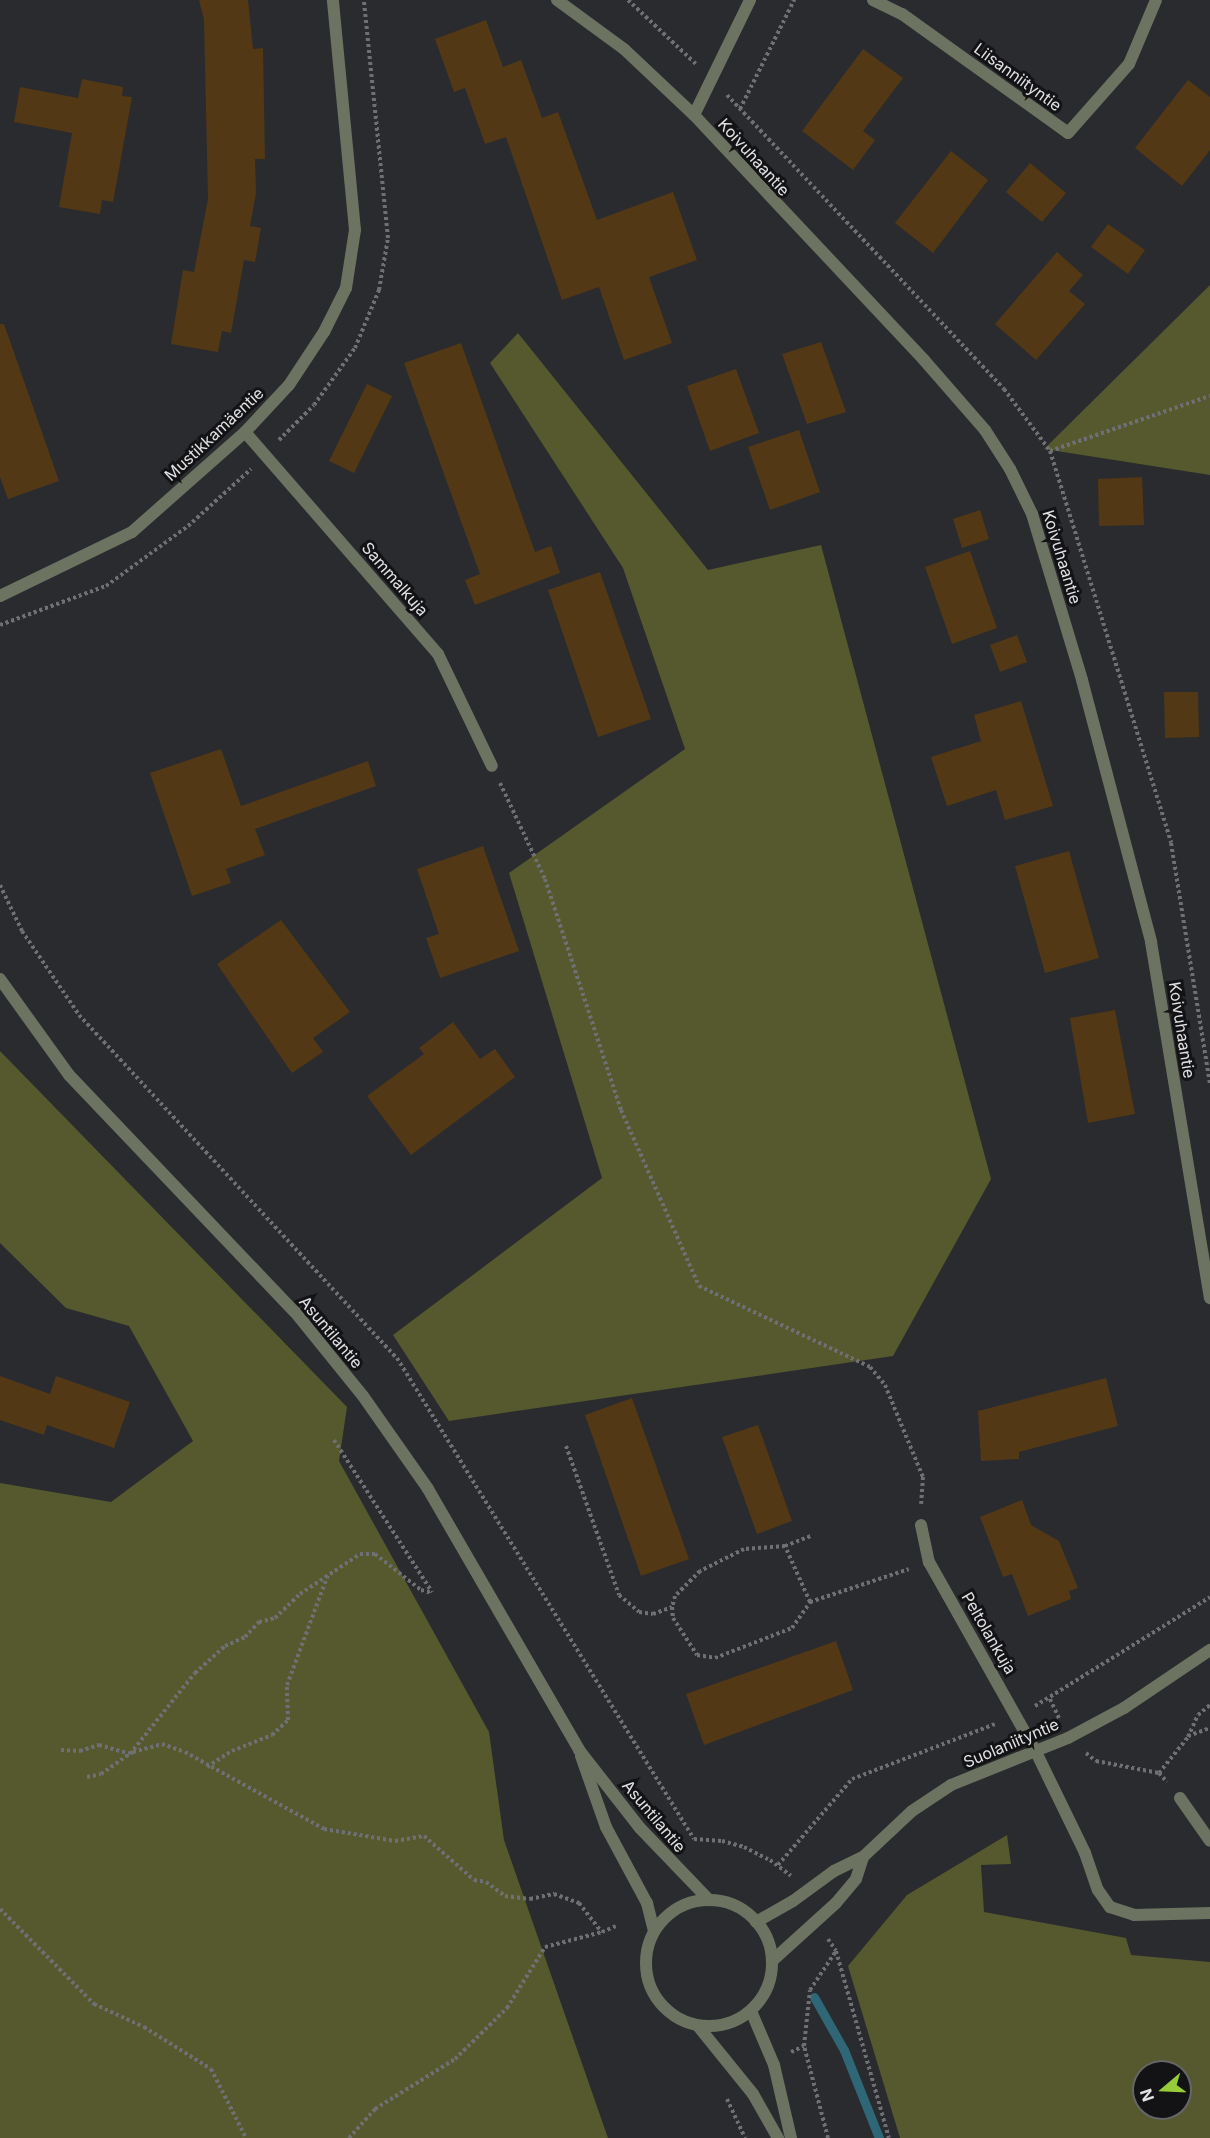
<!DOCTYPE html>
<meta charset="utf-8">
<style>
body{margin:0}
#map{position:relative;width:1210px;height:2138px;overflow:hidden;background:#292b2f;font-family:Inter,sans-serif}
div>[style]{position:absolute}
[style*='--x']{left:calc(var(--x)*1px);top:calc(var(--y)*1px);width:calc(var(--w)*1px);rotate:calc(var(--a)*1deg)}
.green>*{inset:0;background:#56582e}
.stream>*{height:9px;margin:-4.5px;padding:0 4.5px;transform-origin:4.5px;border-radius:4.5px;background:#306776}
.building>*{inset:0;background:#533815}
.path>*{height:4px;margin-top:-2px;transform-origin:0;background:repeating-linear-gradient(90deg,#6f7074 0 3px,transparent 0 6px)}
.service>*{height:12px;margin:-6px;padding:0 6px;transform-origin:6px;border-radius:6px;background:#6d7361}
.minor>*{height:12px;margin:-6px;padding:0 6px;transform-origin:6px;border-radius:6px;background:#6d7361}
.tertiary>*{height:12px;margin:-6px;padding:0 6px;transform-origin:6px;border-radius:6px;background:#6d7361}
.tertiary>.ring{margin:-6px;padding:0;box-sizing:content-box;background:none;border:12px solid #6d7361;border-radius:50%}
span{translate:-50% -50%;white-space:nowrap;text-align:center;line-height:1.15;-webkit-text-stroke:6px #131315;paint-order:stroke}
.street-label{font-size:16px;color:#e1e2e5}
.north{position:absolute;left:1132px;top:2060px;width:60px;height:60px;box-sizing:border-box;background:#131315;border:2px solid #656668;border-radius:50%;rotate:251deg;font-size:16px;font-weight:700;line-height:24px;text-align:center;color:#e1e2e5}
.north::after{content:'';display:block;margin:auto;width:21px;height:27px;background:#97cc38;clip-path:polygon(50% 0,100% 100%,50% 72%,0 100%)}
</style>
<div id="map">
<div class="green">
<i style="clip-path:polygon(1210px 285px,1210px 475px,1044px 449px)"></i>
<i style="clip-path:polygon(518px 333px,708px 570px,821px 545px,991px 1179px,893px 1356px,449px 1421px,393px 1335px,602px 1178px,509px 873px,685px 749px,623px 568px,490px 363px)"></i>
<i style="clip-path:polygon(0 1051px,347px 1407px,339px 1461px,489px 1732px,504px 1840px,608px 2138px,0 2138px,0 1483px,111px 1502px,193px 1441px,129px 1326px,66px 1308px,0 1243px)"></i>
<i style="clip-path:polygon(evenodd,1007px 1835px,1011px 1864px,981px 1865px,984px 1912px,1126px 1938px,1131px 1955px,1210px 1962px,1210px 2138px,900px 2138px,848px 1966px,907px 1895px,1007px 1835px,1144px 2072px,1180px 2072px,1180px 2108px,1144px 2108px,1144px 2072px)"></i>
</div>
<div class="stream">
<i style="--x:814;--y:1997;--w:61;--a:60.5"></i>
<i style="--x:844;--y:2050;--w:95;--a:68.3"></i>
</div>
<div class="building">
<i style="clip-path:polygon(199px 0,248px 0,253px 49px,263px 48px,265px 159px,255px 159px,256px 193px,250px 226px,261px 228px,255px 262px,244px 260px,231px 333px,222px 331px,218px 352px,171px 344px,183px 270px,194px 272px,208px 199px,204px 20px)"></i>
<i style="clip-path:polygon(486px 20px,503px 67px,521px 60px,542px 118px,558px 112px,597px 220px,673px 192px,697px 260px,649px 277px,672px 343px,624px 360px,599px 287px,562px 300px,506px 137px,485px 144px,465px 88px,454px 92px,435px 39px)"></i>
<i style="clip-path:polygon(863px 49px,903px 78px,863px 131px,875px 140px,853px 170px,802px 131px)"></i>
<i style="clip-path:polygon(82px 79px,123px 87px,122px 96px,132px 97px,113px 202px,102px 200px,100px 214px,59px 207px,72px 133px,14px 122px,20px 87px,78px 98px)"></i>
<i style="clip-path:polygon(1188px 80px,1210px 97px,1210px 150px,1182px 186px,1135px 148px)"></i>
<i style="clip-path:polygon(951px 151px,988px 180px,933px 253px,895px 223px)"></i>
<i style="clip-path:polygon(1030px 163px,1066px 193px,1042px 222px,1006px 192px)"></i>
<i style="clip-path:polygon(1108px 224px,1145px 250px,1128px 274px,1091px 247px)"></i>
<i style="clip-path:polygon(1057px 252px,1083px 275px,1069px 291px,1085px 304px,1036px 360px,995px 324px)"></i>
<i style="clip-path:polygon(0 324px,4px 324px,59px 481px,8px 499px,0 477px)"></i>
<i style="clip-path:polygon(821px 342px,846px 412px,807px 424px,782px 354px)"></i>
<i style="clip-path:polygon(461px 343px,535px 552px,551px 546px,560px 573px,475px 605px,465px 580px,480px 574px,404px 363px)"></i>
<i style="clip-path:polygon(736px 369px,759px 433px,710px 451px,687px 386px)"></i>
<i style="clip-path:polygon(367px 384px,392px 396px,354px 473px,329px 461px)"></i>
<i style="clip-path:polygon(799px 430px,820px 492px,770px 510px,748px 447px)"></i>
<i style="clip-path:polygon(1142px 477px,1144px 525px,1099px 526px,1098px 479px)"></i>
<i style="clip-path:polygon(980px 510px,989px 539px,962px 548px,953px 519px)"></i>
<i style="clip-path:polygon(970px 551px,997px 628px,952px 644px,925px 567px)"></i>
<i style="clip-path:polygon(600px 572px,651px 719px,598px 737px,548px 590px)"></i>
<i style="clip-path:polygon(1017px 635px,1027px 662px,1000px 672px,990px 645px)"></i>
<i style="clip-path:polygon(1164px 692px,1198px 692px,1199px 737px,1165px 738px)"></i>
<i style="clip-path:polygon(1021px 701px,1053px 806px,1005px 820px,996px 790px,947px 806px,931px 757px,981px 741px,974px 715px)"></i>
<i style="clip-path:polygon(221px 749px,241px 806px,368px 761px,376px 786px,255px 829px,265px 855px,226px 869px,231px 883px,192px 896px,150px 773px)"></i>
<i style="clip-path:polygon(483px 846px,519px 951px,440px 978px,426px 938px,439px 934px,417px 869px)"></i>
<i style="clip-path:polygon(1069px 851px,1099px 958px,1045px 973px,1015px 866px)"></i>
<i style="clip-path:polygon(281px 920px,350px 1012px,313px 1038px,323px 1052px,292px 1073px,217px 964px)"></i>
<i style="clip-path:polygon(1115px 1010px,1135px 1114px,1088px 1123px,1070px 1018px)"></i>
<i style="clip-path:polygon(453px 1022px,480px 1059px,495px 1049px,515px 1077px,411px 1155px,367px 1096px,424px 1054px,419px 1048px)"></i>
<i style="clip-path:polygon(0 1376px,50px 1394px,56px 1376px,130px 1402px,114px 1448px,47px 1425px,44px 1435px,0 1420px)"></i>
<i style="clip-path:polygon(1106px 1378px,1118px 1426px,1019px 1452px,1019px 1459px,981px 1461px,978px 1411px)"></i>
<i style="clip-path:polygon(632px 1398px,689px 1559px,641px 1576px,585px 1415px)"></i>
<i style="clip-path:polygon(758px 1425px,792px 1521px,757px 1534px,722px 1437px)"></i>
<i style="clip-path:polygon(1022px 1500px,1031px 1525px,1059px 1541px,1078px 1588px,1069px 1591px,1071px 1599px,1028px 1616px,1012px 1574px,1003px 1577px,980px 1517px)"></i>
<i style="clip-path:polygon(836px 1641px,853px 1690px,704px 1745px,686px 1694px)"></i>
</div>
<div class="path">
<i style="--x:628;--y:0;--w:93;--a:43.3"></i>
<i style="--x:727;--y:95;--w:404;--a:46.7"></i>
<i style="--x:1004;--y:389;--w:77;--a:53.4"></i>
<i style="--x:1050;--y:451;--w:410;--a:72.8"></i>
<i style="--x:1171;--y:843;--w:244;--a:80.8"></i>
<i style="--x:740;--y:109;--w:122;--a:-63.6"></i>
<i style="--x:279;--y:440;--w:49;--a:-45"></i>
<i style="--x:314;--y:405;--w:70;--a:-54.3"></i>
<i style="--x:355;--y:348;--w:63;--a:-67.5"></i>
<i style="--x:379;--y:290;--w:53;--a:-80.2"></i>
<i style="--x:388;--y:238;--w:239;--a:-95.8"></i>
<i style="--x:1050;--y:451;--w:169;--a:-19"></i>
<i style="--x:0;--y:625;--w:113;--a:-20.2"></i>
<i style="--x:106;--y:586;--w:102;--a:-36.2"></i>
<i style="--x:188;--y:526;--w:85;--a:-42.1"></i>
<i style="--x:500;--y:783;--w:106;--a:64.9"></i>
<i style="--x:545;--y:879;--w:243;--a:71.8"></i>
<i style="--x:621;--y:1110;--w:193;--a:66.1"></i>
<i style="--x:699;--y:1286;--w:189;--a:25.3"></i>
<i style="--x:870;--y:1367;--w:23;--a:50"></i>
<i style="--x:885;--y:1385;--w:100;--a:67.6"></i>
<i style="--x:923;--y:1477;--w:27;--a:94"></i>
<i style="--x:0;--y:885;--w:51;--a:64.4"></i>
<i style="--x:22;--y:931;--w:102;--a:55.8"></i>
<i style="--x:79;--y:1015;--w:468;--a:47.2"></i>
<i style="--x:397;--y:1358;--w:565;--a:58.31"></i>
<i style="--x:694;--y:1839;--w:28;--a:4"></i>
<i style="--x:722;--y:1841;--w:23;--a:15"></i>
<i style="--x:744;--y:1847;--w:29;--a:27"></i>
<i style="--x:770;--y:1860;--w:26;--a:37"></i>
<i style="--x:334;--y:1440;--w:181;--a:57.2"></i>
<i style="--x:566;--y:1446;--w:158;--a:70.4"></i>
<i style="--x:619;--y:1595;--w:26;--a:40"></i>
<i style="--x:639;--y:1612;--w:14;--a:8"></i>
<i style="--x:653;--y:1614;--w:20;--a:-20"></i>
<i style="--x:785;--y:1546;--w:28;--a:-21"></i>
<i style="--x:810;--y:1602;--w:61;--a:-114.1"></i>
<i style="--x:785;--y:1546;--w:41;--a:175.8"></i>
<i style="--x:744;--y:1549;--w:49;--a:153.4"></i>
<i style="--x:700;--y:1571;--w:35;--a:135"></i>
<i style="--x:675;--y:1596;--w:11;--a:105"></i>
<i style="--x:672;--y:1607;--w:11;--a:85"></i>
<i style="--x:673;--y:1618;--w:44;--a:57"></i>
<i style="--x:697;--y:1655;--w:18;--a:9"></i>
<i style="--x:715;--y:1658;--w:83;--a:-21.3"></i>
<i style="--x:792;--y:1628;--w:32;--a:-55"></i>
<i style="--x:810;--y:1602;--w:104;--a:-18.4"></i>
<i style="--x:1050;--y:1699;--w:23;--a:65"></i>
<i style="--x:1035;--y:1706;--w:206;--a:-31.9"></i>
<i style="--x:1188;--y:1736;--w:23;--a:-20"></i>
<i style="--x:61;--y:1750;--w:19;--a:3"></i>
<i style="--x:80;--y:1751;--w:20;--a:-18"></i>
<i style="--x:99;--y:1745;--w:32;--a:16"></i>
<i style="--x:130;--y:1754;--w:104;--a:-51.3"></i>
<i style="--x:195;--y:1673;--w:40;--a:-42"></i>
<i style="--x:225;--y:1646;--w:22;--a:-24"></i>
<i style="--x:245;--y:1637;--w:21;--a:-47"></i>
<i style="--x:259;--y:1622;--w:16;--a:-14"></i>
<i style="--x:275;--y:1618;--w:35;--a:-44"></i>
<i style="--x:300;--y:1594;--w:72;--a:-33.7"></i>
<i style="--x:360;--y:1554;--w:15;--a:0"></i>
<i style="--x:375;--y:1554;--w:58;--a:38"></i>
<i style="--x:421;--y:1590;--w:11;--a:15"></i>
<i style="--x:1086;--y:1753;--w:13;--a:39"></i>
<i style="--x:1096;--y:1761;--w:64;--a:10.8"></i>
<i style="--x:1159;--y:1773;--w:12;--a:48"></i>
<i style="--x:207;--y:1767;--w:30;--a:-33"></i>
<i style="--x:232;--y:1751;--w:43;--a:-21.8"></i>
<i style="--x:272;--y:1735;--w:22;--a:-43"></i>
<i style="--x:288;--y:1720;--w:35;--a:-92"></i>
<i style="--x:287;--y:1685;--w:117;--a:-69.6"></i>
<i style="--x:1159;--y:1773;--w:46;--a:-51.1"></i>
<i style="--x:1188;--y:1737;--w:24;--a:-66"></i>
<i style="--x:1198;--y:1715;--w:16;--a:-40"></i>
<i style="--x:87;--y:1777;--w:14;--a:-12"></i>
<i style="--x:101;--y:1774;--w:39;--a:-35"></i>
<i style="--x:133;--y:1752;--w:30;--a:-15"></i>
<i style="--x:162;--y:1744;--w:24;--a:19"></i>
<i style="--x:185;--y:1752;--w:159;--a:29"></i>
<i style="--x:324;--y:1829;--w:72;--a:9.6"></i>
<i style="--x:395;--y:1841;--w:29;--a:-10"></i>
<i style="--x:424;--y:1836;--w:67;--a:41.3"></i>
<i style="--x:474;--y:1880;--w:12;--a:9"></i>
<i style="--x:486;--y:1882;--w:24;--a:36"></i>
<i style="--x:505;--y:1896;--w:25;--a:7"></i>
<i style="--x:530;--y:1899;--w:25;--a:-12"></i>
<i style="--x:554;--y:1894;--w:27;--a:20"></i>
<i style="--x:579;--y:1903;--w:37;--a:52"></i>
<i style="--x:602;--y:1932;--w:15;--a:-23"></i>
<i style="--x:778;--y:1865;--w:113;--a:-49.3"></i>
<i style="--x:852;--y:1779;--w:153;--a:-21"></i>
<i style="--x:0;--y:1909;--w:134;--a:45.3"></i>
<i style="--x:94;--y:2004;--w:55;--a:24.7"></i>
<i style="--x:144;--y:2027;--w:79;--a:32.1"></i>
<i style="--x:211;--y:2069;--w:77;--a:63.1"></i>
<i style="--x:828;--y:1939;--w:14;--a:56"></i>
<i style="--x:836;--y:1951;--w:194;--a:74.2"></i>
<i style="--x:791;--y:2052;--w:14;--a:-25"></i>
<i style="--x:727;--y:2099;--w:43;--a:65.2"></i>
<i style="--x:349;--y:2138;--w:39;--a:-48"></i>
<i style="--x:375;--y:2109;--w:94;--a:-32"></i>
<i style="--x:455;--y:2059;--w:73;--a:-44.4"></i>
<i style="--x:507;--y:2008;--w:72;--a:-58.1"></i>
<i style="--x:545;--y:1947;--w:59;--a:-14.7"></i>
<i style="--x:828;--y:2138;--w:95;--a:-104.6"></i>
<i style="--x:804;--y:2046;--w:56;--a:-83.9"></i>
<i style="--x:810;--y:1990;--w:47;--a:-56.3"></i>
</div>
<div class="service">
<i style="--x:1037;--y:1754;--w:110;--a:64.1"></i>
<i style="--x:1085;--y:1853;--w:39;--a:71"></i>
<i style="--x:1098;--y:1890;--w:21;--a:55"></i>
<i style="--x:1110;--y:1907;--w:25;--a:18"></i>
<i style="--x:1134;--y:1915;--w:76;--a:-1.5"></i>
<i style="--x:1180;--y:1798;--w:52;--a:55.1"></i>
</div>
<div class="minor">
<i style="--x:557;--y:0;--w:83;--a:36.2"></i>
<i style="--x:624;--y:49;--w:96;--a:43.3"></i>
<i style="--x:694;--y:115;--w:336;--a:46.8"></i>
<i style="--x:924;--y:360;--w:93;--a:48.9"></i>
<i style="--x:985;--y:430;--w:46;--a:57.3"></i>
<i style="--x:1010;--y:469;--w:50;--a:63.9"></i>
<i style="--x:1032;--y:514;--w:173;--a:73.2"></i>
<i style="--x:1082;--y:680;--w:271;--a:75.2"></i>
<i style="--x:1151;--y:942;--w:361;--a:80.6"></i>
<i style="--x:873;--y:0;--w:32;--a:26"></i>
<i style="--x:902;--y:14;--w:204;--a:35.6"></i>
<i style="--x:1068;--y:133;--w:92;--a:-48.5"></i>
<i style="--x:1129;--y:64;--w:69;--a:-67.1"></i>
<i style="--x:694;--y:115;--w:128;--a:-64"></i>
<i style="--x:245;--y:432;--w:294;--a:49"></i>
<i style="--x:438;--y:654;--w:124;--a:64.3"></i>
<i style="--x:0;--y:596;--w:147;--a:-25.9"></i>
<i style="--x:132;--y:532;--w:151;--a:-41.5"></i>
<i style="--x:245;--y:432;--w:64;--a:-46.9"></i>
<i style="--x:289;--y:385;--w:64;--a:-56.6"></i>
<i style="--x:324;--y:332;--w:49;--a:-63.4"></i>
<i style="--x:346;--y:288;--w:59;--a:-81.2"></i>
<i style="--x:355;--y:230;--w:231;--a:-95.5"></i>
<i style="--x:921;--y:1525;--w:38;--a:78"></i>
<i style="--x:929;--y:1562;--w:220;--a:60.6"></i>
</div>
<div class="tertiary">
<i style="--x:0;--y:979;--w:118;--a:54.3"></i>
<i style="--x:69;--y:1075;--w:327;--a:46.4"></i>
<i style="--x:295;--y:1312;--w:108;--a:51"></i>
<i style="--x:363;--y:1396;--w:113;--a:55"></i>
<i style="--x:428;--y:1489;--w:302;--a:59.9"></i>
<i style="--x:579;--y:1750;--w:99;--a:52"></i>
<i style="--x:640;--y:1828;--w:100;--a:46.2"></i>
<i style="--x:581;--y:1756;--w:75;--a:70.6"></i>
<i style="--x:606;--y:1827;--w:86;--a:61.7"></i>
<i style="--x:647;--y:1903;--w:29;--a:76"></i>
<i class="ring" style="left:646px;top:1900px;width:114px;height:114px"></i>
<i style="--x:756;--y:1922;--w:43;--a:-29.6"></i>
<i style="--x:793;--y:1901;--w:51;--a:-36.2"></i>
<i style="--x:834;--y:1871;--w:32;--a:-26"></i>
<i style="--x:863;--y:1857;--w:67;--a:-43.2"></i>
<i style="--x:912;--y:1811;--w:47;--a:-33.7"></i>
<i style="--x:951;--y:1785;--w:126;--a:-21.9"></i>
<i style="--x:1068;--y:1738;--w:64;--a:-28.2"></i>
<i style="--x:1124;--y:1708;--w:104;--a:-34"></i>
<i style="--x:772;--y:1961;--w:86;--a:-42.2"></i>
<i style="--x:836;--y:1903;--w:31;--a:-50"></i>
<i style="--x:856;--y:1879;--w:23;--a:-72"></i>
<i style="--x:751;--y:2011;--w:59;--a:66.9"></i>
<i style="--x:774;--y:2065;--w:75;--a:76.9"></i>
<i style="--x:698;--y:2026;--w:87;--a:51"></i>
<i style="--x:753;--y:2094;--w:51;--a:60.4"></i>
</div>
<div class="street-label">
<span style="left:1018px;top:77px;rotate:36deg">Liisanniityntie</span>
<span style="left:754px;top:157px;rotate:48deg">Koivuhaantie</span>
<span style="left:214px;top:434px;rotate:-43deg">Mustikkamäentie</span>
<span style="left:1062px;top:557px;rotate:73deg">Koivuhaantie</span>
<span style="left:395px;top:579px;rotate:49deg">Sammalkuja</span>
<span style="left:1182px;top:1030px;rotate:81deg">Koivuhaantie</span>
<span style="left:331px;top:1332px;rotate:50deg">Asuntilantie</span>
<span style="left:989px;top:1633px;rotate:60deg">Peltolankuja</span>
<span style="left:1011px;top:1743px;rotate:-23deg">Suolaniityntie</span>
<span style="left:654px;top:1816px;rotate:50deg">Asuntilantie</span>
</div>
<div class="north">N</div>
</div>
